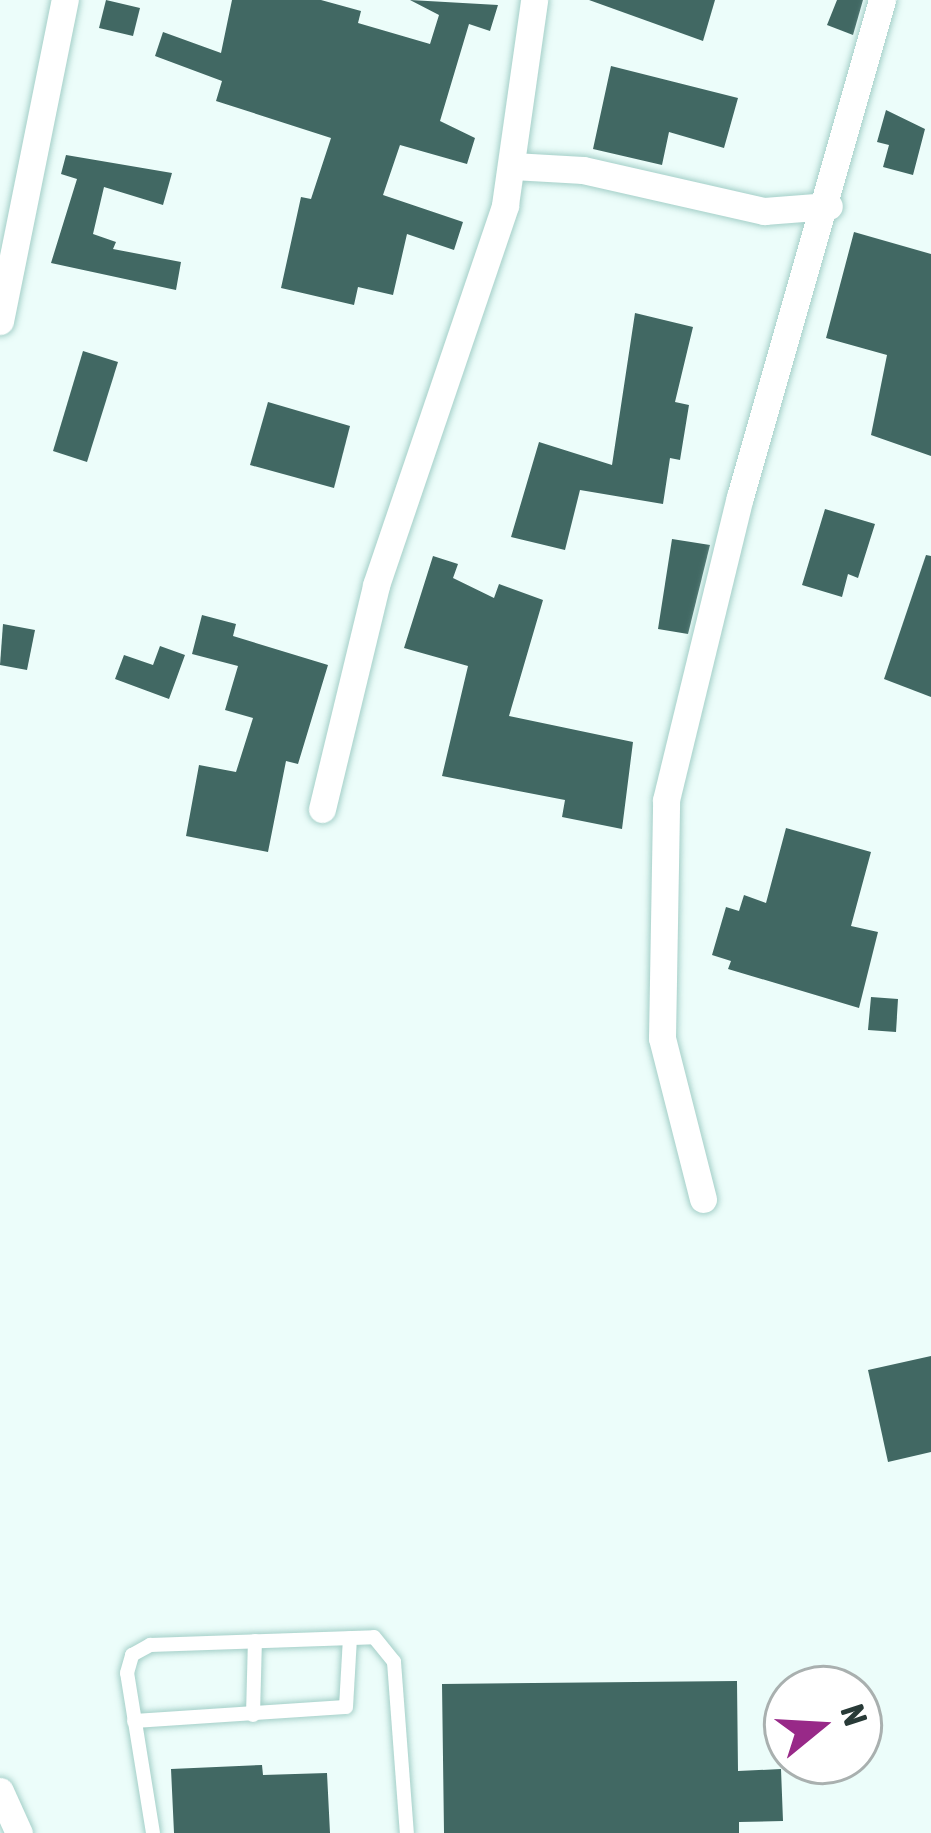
<!DOCTYPE html>
<style>
body{margin:0}
#map{position:relative;width:931px;height:1833px;overflow:hidden;background:#ecfdfa;font-family:"Asap Condensed",sans-serif}
div>[style]{position:absolute}
[style*='--x']{left:calc(var(--x)*1px);top:calc(var(--y)*1px);width:calc(var(--w)*1px);rotate:calc(var(--a)*1deg)}
.building>*{inset:0;background:#416863}
.roads{filter:drop-shadow(0 0 3px #a4cfc8) drop-shadow(0 0 3px #a4cfc8)}
.service>*{height:14px;margin:-7px;padding:0 7px;transform-origin:7px;border-radius:7px;background:#fff}
.minor>*{height:27px;margin:-13.5px;padding:0 13.5px;transform-origin:13.5px;border-radius:13.5px;background:#fff}
span{translate:-50% -50%;white-space:nowrap;text-align:center;line-height:1.15;-webkit-text-stroke:12px #fff;paint-order:stroke}
.north{position:absolute;left:763px;top:1665px;width:120px;height:120px;box-sizing:border-box;background:#fff;border:3px solid #a9b0af;border-radius:50%;rotate:72deg;font-size:33px;font-weight:700;line-height:48px;text-align:center;color:#283a37}
.north::after{content:'';display:block;margin:auto;width:42px;height:54px;background:#982988;clip-path:polygon(50% 0,100% 100%,50% 72%,0 100%)}
</style>
<div id="map">
<div class="building">
<i style="clip-path:polygon(106px 0,140px 8px,133px 36px,99px 28px)"></i>
<i style="clip-path:polygon(232px 0,321px 0,361px 11px,358px 23px,430px 44px,439px 15px,410px 0,498px 5px,490px 31px,469px 24px,440px 121px,475px 138px,467px 164px,400px 145px,383px 195px,463px 222px,454px 250px,407px 234px,393px 295px,358px 287px,354px 305px,281px 288px,301px 197px,311px 199px,331px 138px,216px 101px,222px 81px,155px 56px,163px 32px,221px 53px)"></i>
<i style="clip-path:polygon(589px 0,715px 0,703px 41px)"></i>
<i style="clip-path:polygon(837px 0,863px 0,853px 35px,827px 25px)"></i>
<i style="clip-path:polygon(611px 66px,738px 98px,724px 148px,669px 132px,662px 165px,593px 149px)"></i>
<i style="clip-path:polygon(886px 110px,925px 129px,913px 175px,883px 167px,889px 145px,877px 142px)"></i>
<i style="clip-path:polygon(66px 155px,172px 173px,163px 205px,104px 187px,93px 234px,116px 242px,113px 249px,181px 262px,176px 290px,51px 263px,77px 179px,61px 174px)"></i>
<i style="clip-path:polygon(854px 232px,931px 254px,931px 456px,871px 435px,887px 355px,826px 338px)"></i>
<i style="clip-path:polygon(635px 313px,693px 327px,675px 402px,689px 405px,680px 460px,670px 458px,663px 504px,580px 490px,565px 550px,511px 537px,539px 442px,612px 465px)"></i>
<i style="clip-path:polygon(83px 351px,118px 362px,87px 462px,53px 451px)"></i>
<i style="clip-path:polygon(268px 402px,350px 426px,334px 488px,250px 465px)"></i>
<i style="clip-path:polygon(825px 509px,875px 524px,858px 578px,848px 574px,842px 597px,802px 585px)"></i>
<i style="clip-path:polygon(672px 539px,710px 545px,688px 634px,658px 629px)"></i>
<i style="clip-path:polygon(926px 555px,931px 556px,931px 697px,884px 679px)"></i>
<i style="clip-path:polygon(433px 556px,458px 564px,453px 578px,494px 598px,499px 584px,543px 600px,509px 716px,633px 742px,622px 829px,562px 817px,565px 800px,442px 776px,468px 666px,404px 648px)"></i>
<i style="clip-path:polygon(202px 615px,236px 624px,233px 636px,328px 665px,298px 764px,286px 761px,268px 852px,186px 836px,199px 765px,236px 772px,253px 718px,225px 710px,238px 666px,192px 654px)"></i>
<i style="clip-path:polygon(3px 624px,35px 630px,27px 670px,0 665px)"></i>
<i style="clip-path:polygon(160px 646px,185px 655px,169px 699px,115px 679px,124px 655px,153px 665px)"></i>
<i style="clip-path:polygon(786px 828px,871px 852px,851px 926px,878px 932px,859px 1008px,728px 969px,731px 961px,712px 955px,726px 907px,739px 911px,744px 895px,766px 903px)"></i>
<i style="clip-path:polygon(871px 997px,898px 999px,896px 1032px,868px 1030px)"></i>
<i style="clip-path:polygon(931px 1356px,931px 1452px,888px 1462px,868px 1370px)"></i>
<i style="clip-path:polygon(737px 1681px,738px 1771px,781px 1769px,783px 1821px,739px 1822px,739px 1833px,444px 1833px,442px 1684px)"></i>
<i style="clip-path:polygon(262px 1765px,263px 1775px,327px 1773px,330px 1833px,174px 1833px,171px 1769px)"></i>
</div>
<div class="roads">
<div class="service">
<i style="--x:253;--y:1715;--w:74;--a:-88.5"></i>
<i style="--x:134;--y:1721;--w:212;--a:-3.8"></i>
<i style="--x:346;--y:1707;--w:69;--a:-86.7"></i>
<i style="--x:153;--y:1833;--w:162;--a:-99.2"></i>
<i style="--x:127;--y:1673;--w:19;--a:-74"></i>
<i style="--x:132;--y:1655;--w:21;--a:-29"></i>
<i style="--x:150;--y:1645;--w:224;--a:-2"></i>
<i style="--x:374;--y:1637;--w:32;--a:51"></i>
<i style="--x:394;--y:1662;--w:171;--a:85.7"></i>
</div>
<div class="minor">
<i style="--x:513;--y:166;--w:70;--a:3.3"></i>
<i style="--x:583;--y:170;--w:186;--a:12.8"></i>
<i style="--x:764;--y:211;--w:65;--a:-4.4"></i>
<i style="--x:0;--y:321;--w:328;--a:-78.6"></i>
<i style="--x:322;--y:809;--w:230;--a:-76.4"></i>
<i style="--x:376;--y:585;--w:401;--a:-71.2"></i>
<i style="--x:505;--y:205;--w:207;--a:-81.9"></i>
<i style="--x:703;--y:1199;--w:166;--a:-104.3"></i>
<i style="--x:662;--y:1038;--w:238;--a:-89"></i>
<i style="--x:666;--y:800;--w:312;--a:-76.3"></i>
<i style="--x:740;--y:497;--w:517;--a:-74.05"></i>
<i style="--x:0;--y:1791;--w:46;--a:65.7"></i>
</div>
</div>
<div class="north">N</div>
</div>
